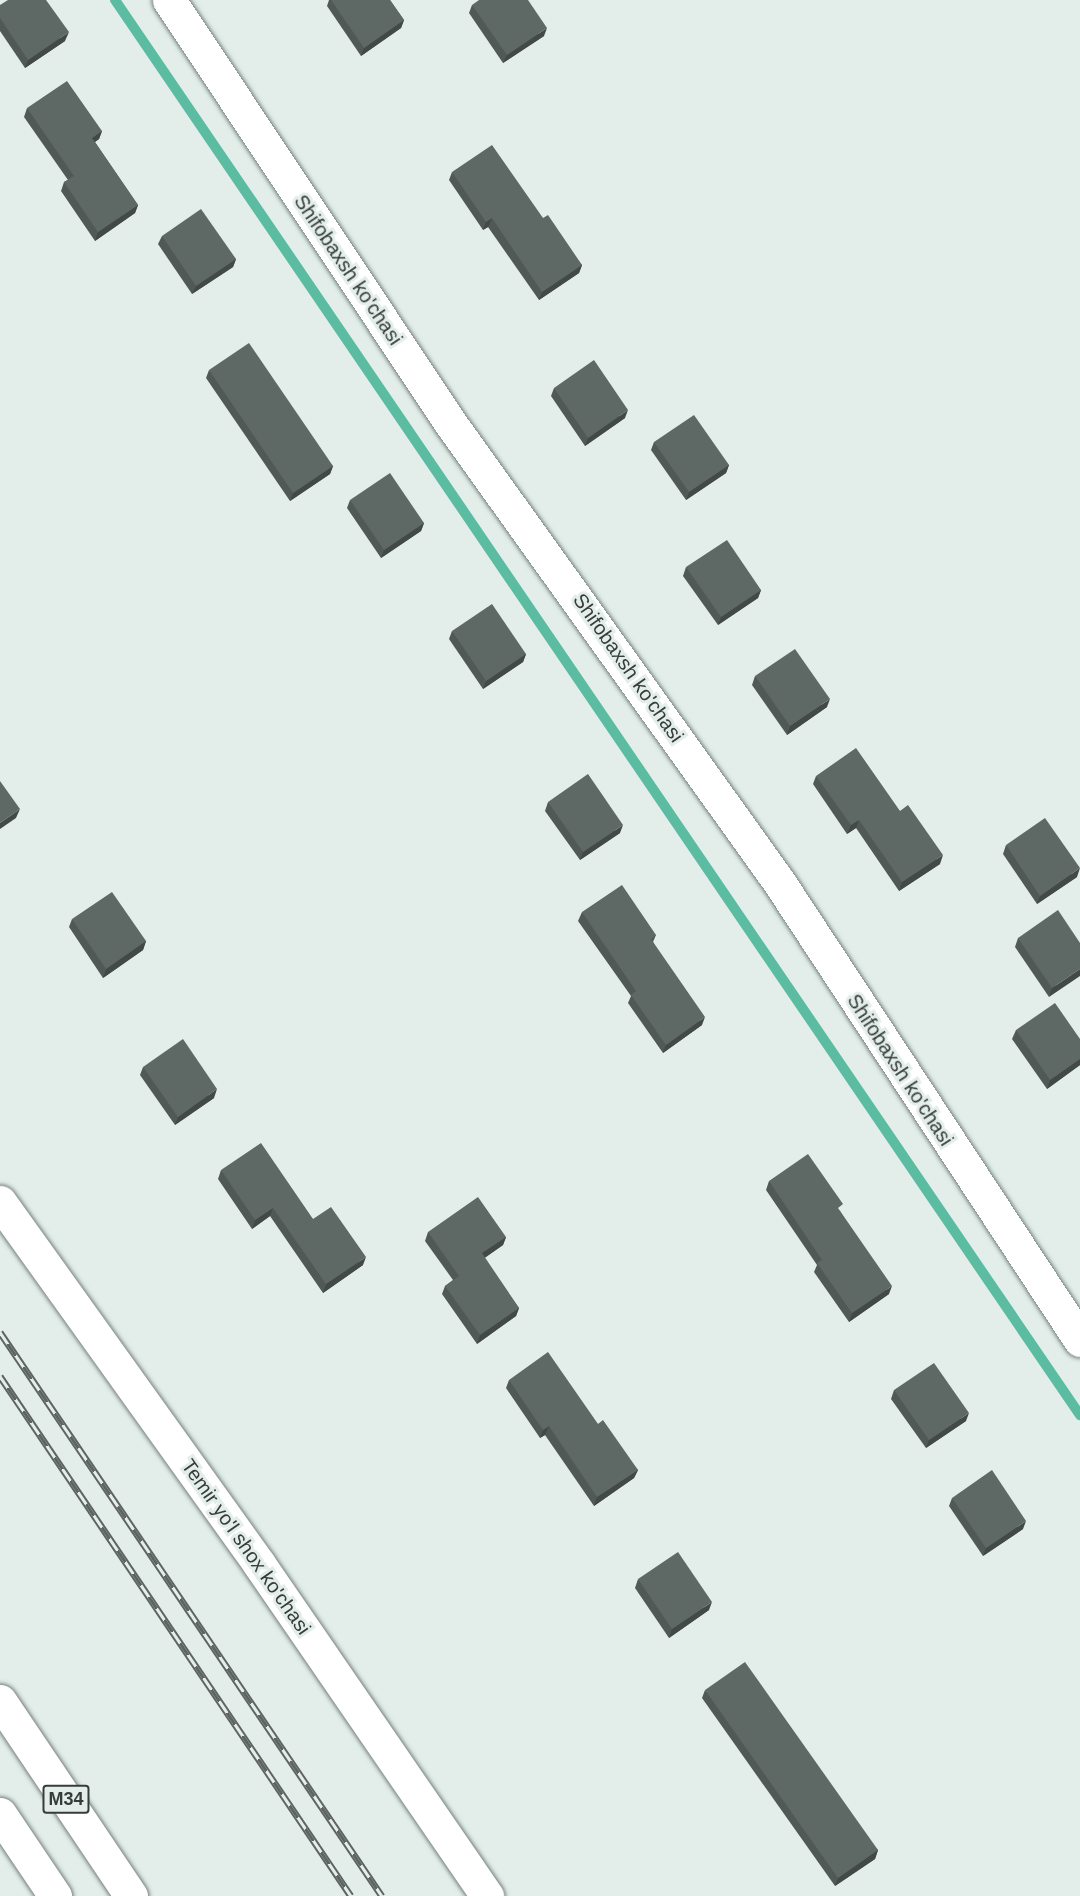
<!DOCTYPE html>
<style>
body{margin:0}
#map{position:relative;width:1080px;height:1896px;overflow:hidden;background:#e3eeea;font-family:Helvetica,sans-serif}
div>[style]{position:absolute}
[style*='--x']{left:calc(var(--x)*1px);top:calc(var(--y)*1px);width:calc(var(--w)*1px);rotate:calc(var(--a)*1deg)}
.stream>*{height:10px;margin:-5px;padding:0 5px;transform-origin:5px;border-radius:5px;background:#5cbca2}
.roads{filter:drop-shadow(0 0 2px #76817d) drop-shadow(0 0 2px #76817d)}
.street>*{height:33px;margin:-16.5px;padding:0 16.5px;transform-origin:16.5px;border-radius:16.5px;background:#fff}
.highway>*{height:33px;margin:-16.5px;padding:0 16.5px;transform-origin:16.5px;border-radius:16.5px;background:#fff}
.rail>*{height:7px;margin-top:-3.5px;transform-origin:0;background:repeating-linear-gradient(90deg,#e3eeea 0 14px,#5e6462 0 28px);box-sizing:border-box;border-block:2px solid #5e6462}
.wall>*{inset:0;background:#515957}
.shaded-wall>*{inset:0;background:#424947}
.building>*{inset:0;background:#5e6865}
span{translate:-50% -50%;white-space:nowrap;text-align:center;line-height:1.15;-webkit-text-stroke:6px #e3eeea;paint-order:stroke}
.shield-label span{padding:2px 4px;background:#e3eeea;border:2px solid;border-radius:4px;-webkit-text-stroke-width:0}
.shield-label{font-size:18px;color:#373c3a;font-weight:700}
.street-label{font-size:20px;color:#373c3a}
</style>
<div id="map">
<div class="stream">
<i style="--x:115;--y:0;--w:1713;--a:55.71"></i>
</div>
<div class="roads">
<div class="street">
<i style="--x:169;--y:0;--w:509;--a:56.37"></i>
<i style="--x:451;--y:424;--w:563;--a:54.39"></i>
<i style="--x:779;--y:882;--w:548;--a:56.69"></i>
<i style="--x:0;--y:1202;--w:445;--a:54.4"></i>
<i style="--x:259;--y:1564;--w:403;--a:55.5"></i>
</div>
<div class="highway">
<i style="--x:0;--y:1701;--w:235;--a:56.1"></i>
<i style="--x:0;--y:1814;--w:99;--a:56.1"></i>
</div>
</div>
<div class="rail">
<i style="--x:0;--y:1332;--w:681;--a:55.89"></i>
<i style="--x:0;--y:1376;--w:627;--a:55.98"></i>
</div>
<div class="wall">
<i style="clip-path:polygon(329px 0,390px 0,404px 20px,401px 28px,361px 56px,327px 6px)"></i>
<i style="clip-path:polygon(0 5px,65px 41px,25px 68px,0 31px)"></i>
<i style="clip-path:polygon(472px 5px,544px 36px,503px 63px,469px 13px)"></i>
<i style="clip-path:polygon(27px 108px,102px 131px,99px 139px,95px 142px,138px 205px,135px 213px,95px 241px,61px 191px,64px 182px,68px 180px,24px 117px)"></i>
<i style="clip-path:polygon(452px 172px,543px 218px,582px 265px,579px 273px,539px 300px,488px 227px,483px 230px,449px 180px)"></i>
<i style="clip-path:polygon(162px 236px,236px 259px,233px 267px,192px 294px,158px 244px)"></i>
<i style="clip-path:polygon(209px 370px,333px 466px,330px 474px,290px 501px,206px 378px)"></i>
<i style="clip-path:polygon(554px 388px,625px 418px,585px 446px,551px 396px)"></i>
<i style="clip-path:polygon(654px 442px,729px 465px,726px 473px,686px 500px,651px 450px)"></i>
<i style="clip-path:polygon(350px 500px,424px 523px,421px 531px,381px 558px,347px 508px)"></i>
<i style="clip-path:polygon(686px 567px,761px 590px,758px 598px,718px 625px,683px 576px)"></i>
<i style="clip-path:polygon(452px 631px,526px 654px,523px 662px,483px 689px,449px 639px)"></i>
<i style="clip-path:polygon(755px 676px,827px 707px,787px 735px,752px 685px)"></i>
<i style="clip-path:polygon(816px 776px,900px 811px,940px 864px,899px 891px,856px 828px,847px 834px,813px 784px)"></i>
<i style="clip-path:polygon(548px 802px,620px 833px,580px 860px,545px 811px)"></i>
<i style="clip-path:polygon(1006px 845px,1077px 877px,1037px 904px,1003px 854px)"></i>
<i style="clip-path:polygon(582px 912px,656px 935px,653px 942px,702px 1025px,663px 1053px,628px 1003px,631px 996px,578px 921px)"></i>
<i style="clip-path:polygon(72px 919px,146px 941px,143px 950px,103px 978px,69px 927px)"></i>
<i style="clip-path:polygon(1018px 938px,1080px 943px,1049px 997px,1015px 947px)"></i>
<i style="clip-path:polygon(1016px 1030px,1080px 1039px,1080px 1065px,1047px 1089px,1012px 1039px)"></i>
<i style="clip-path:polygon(143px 1067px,214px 1098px,175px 1125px,140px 1075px)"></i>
<i style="clip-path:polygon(221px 1170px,313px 1219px,363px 1265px,323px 1293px,270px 1216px,252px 1229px,218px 1179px)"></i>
<i style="clip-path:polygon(769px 1181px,840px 1211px,889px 1294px,849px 1322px,814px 1272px,817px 1265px,766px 1190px)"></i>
<i style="clip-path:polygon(428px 1232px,506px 1237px,503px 1245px,484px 1258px,519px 1308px,516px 1316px,477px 1344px,442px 1294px,445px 1286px,453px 1280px,425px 1241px)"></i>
<i style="clip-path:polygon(509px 1380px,598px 1424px,638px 1470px,634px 1478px,594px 1506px,545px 1435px,540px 1438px,506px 1388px)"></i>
<i style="clip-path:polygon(894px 1390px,966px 1421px,926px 1448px,891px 1399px)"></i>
<i style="clip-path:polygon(952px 1498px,1023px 1529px,983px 1556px,949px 1506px)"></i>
<i style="clip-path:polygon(638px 1579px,709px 1610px,669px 1638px,635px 1588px)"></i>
<i style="clip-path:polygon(705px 1690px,878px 1850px,875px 1859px,835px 1886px,702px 1698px)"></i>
</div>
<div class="shaded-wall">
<i style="clip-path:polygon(404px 20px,401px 28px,361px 56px,364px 48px)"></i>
<i style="clip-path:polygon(547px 28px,544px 36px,503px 63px,507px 55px)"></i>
<i style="clip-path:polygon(69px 32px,65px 41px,25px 68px,28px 60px)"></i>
<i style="clip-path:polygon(102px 131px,99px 139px,89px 146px,92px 138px)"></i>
<i style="clip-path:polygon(138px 205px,135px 213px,95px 241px,98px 232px)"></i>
<i style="clip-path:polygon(492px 218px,488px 227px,483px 230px,486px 222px)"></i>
<i style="clip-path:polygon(236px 259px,233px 267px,192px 294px,196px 286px)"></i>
<i style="clip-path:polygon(582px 265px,579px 273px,539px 300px,542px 292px)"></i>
<i style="clip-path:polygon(628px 410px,625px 418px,585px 446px,588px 438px)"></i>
<i style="clip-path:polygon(729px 465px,726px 473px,686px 500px,689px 492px)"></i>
<i style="clip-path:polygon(333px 466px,330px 474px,290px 501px,293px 493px)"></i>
<i style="clip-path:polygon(424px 523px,421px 531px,381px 558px,384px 550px)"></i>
<i style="clip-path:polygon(761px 590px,758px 598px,718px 625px,721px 617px)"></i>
<i style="clip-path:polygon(526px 654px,523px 662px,483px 689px,486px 681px)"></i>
<i style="clip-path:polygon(830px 699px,827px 707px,787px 735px,790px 726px)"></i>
<i style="clip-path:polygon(20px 809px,16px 818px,0 829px,0 823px)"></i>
<i style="clip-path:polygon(859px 820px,856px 828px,847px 834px,851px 825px)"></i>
<i style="clip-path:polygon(623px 825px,620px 833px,580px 860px,583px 852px)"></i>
<i style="clip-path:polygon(943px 855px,940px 864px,899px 891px,902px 882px)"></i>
<i style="clip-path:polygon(1080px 868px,1077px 877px,1037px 904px,1040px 896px)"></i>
<i style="clip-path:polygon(146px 941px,143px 950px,103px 978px,106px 969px)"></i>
<i style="clip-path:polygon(1080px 969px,1080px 976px,1049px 997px,1052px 988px)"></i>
<i style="clip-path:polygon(705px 1017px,702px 1025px,663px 1053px,666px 1045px)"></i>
<i style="clip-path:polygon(1080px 1059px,1080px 1065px,1047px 1089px,1050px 1080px)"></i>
<i style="clip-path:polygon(217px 1089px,214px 1098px,175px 1125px,178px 1117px)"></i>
<i style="clip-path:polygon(273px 1208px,270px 1216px,252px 1229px,255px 1220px)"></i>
<i style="clip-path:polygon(506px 1237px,503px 1245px,479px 1262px,482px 1253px)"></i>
<i style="clip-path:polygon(366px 1257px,363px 1265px,323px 1293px,326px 1284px)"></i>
<i style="clip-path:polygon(892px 1286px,889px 1294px,849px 1322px,852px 1313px)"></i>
<i style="clip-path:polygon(519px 1308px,516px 1316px,477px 1344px,480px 1335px)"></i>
<i style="clip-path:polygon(969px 1413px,966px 1421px,926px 1448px,929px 1440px)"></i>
<i style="clip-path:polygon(549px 1426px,545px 1435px,540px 1438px,543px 1430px)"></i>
<i style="clip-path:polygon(638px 1470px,634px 1478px,594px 1506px,597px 1497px)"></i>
<i style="clip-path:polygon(1026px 1521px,1023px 1529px,983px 1556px,986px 1548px)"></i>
<i style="clip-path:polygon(712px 1602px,709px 1610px,669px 1638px,672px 1629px)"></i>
<i style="clip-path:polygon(878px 1850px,875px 1859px,835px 1886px,838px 1878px)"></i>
</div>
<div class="building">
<i style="clip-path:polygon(8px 0,46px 0,69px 32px,28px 60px,0 18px,0 5px)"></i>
<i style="clip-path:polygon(331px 0,390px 0,404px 20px,364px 48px)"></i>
<i style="clip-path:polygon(479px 0,528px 0,547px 28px,507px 55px,472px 5px)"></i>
<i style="clip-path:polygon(67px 81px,102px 131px,92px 138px,138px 205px,98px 232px,64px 182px,74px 176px,27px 108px)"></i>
<i style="clip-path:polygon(492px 145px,543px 218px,548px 215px,582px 265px,542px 292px,492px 218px,486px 222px,452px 172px)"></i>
<i style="clip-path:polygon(201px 209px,236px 259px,196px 286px,162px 236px)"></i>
<i style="clip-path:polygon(249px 343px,333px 466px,293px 493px,209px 370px)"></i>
<i style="clip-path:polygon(594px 360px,628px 410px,588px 438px,554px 388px)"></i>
<i style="clip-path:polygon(694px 415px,729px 465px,689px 492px,654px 442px)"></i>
<i style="clip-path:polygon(390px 473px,424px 523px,384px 550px,350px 500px)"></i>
<i style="clip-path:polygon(727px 540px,761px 590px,721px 617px,686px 567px)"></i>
<i style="clip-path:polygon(492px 604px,526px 654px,486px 681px,452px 631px)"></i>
<i style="clip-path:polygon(795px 649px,830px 699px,790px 726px,755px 676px)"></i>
<i style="clip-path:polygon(856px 748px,900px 811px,908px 805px,943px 855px,902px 882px,859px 820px,851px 825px,816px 776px)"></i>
<i style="clip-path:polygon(588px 774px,623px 825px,583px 852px,548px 802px)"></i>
<i style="clip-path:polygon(0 781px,20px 809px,0 823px)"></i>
<i style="clip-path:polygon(1045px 818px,1080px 868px,1040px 896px,1006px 845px)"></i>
<i style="clip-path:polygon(622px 885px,656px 935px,651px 939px,705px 1017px,666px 1045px,631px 995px,636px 991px,582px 912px)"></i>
<i style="clip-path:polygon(112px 892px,146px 941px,106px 969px,72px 919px)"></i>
<i style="clip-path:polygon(1058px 910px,1080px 943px,1080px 969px,1052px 988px,1018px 938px)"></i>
<i style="clip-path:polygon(1055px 1003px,1080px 1039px,1080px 1059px,1050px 1080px,1016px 1030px)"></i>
<i style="clip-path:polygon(183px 1039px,217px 1089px,178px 1117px,143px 1067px)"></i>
<i style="clip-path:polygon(261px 1143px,313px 1219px,331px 1207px,366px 1257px,326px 1284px,273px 1208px,255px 1220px,221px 1170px)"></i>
<i style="clip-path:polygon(808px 1154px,843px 1204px,838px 1208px,892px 1286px,852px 1313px,817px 1263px,822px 1260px,769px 1181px)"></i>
<i style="clip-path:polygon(478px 1197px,506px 1237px,482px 1253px,519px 1308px,480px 1335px,445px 1286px,459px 1276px,428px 1232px)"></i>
<i style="clip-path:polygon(548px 1352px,598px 1424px,603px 1420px,638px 1470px,597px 1497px,549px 1426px,543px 1430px,509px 1380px)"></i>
<i style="clip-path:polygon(934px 1363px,969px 1413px,929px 1440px,894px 1390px)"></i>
<i style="clip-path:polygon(992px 1470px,1026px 1521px,986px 1548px,952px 1498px)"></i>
<i style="clip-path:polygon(678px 1552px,712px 1602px,672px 1629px,638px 1579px)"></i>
<i style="clip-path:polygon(745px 1662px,878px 1850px,838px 1878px,705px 1690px)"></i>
</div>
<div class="shield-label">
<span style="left:66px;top:1799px">M34</span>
</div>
<div class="street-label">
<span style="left:348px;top:270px;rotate:56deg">Shifobaxsh ko'chasi</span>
<span style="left:628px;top:668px;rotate:55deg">Shifobaxsh ko'chasi</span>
<span style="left:900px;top:1070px;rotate:57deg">Shifobaxsh ko'chasi</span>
<span style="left:246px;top:1547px;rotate:55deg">Temir yo'l shox ko'chasi</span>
</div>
</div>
